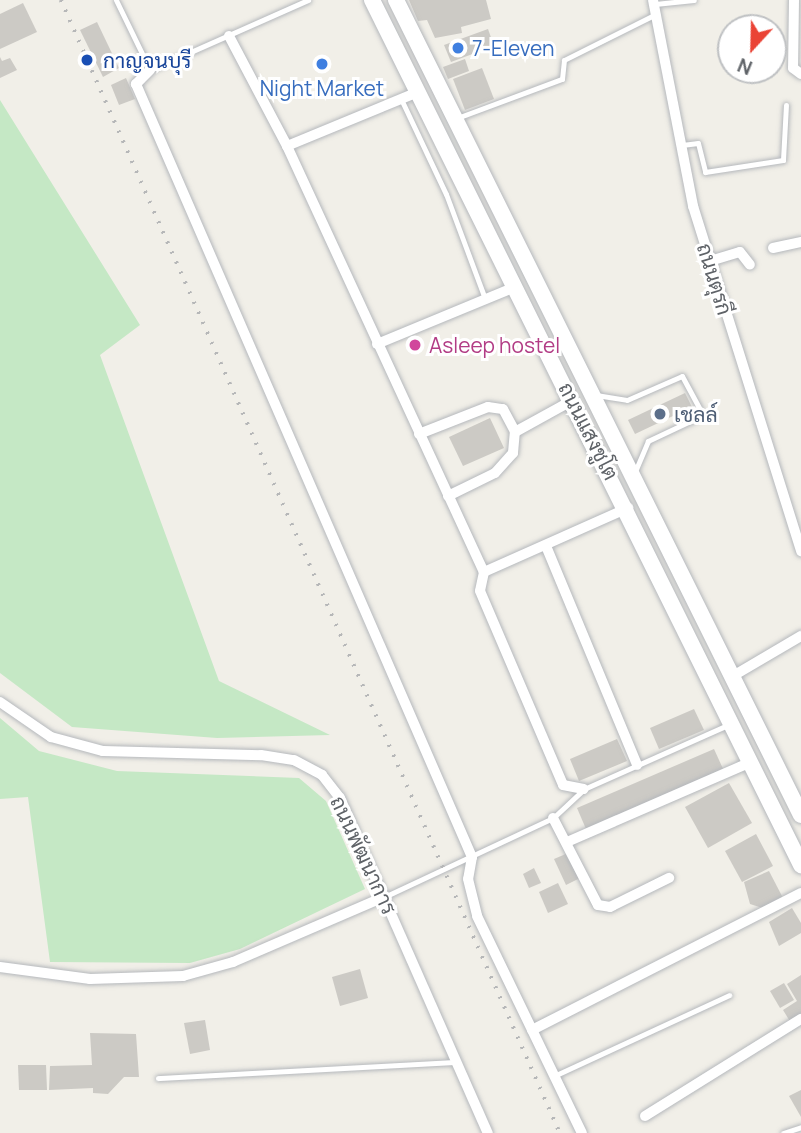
<!DOCTYPE html>
<meta charset="utf-8">
<style>
body{margin:0}
#map{position:relative;width:801px;height:1133px;overflow:hidden;background:#f1efe8;font-family:Manrope,Sarabun,sans-serif}
div>[style]{position:absolute}
[style*='--x']{left:calc(var(--x)*1px);top:calc(var(--y)*1px);width:calc(var(--w)*1px);rotate:calc(var(--a)*1deg)}
.green>*{inset:0;background:#c5e8c5}
.building>*{inset:0;background:#cccac5}
.roads{filter:drop-shadow(0 0 2px #b5b8bc) drop-shadow(0 0 2px #b5b8bc)}
.lane>*{height:5px;margin:-2.5px;padding:0 2.5px;transform-origin:2.5px;border-radius:2.5px;background:#fff}
.street>*{height:10px;margin:-5px;padding:0 5px;transform-origin:5px;border-radius:5px;background:#fff}
.secondary>*{height:16px;margin:-8px;padding:0 8px;transform-origin:8px;border-radius:8px;background:#fff}
.rail>*{height:3.5px;margin-top:-1.75px;transform-origin:0;background:repeating-linear-gradient(90deg,#b6b7b8 0 2px,transparent 0 11px)}
.dots>*{width:19px;height:19px;translate:-50% -50%;box-sizing:border-box;border:4px solid #fff;border-radius:50%}
span{translate:-50% -50%;white-space:nowrap;text-align:center;line-height:1.15;-webkit-text-stroke:6px #fff;paint-order:stroke}
.shop-label{font-size:21px;color:#366cbe}
.left{translate:0 -50%;text-align:left}
.transit-label{font-size:21px;color:#164399}
.street-label{font-size:21px;color:#5f6368}
.hotel-label{font-size:21px;color:#b23c85}
.service-label{font-size:21px;color:#4e5e75}
.north{position:absolute;left:717px;top:14px;width:70px;height:70px;box-sizing:border-box;background:#fff;border:2px solid #bfc1c3;border-radius:50%;rotate:202deg;font-size:19px;font-weight:700;line-height:28px;text-align:center;color:#5f6368}
.north::after{content:'';display:block;margin:auto;width:24px;height:32px;background:#ea4335;clip-path:polygon(50% 0,100% 100%,50% 72%,0 100%)}
</style>
<div id="map">
<div class="green">
<i style="clip-path:polygon(0 100px,140px 325px,100px 355px,219px 681px,330px 735px,217px 738px,72px 727px,0 673px)"></i>
<i style="clip-path:polygon(0 718px,39px 751px,117px 771px,299px 778px,326px 801px,365px 889px,240px 949px,190px 963px,50px 962px,28px 797px,0 799px)"></i>
</div>
<div class="building">
<i style="clip-path:polygon(409px 0,486px 0,491px 19px,461px 27px,462px 33px,435px 38px,427px 20px,418px 21px)"></i>
<i style="clip-path:polygon(23px 3px,37px 32px,0 49px,0 14px)"></i>
<i style="clip-path:polygon(97px 22px,119px 68px,103px 77px,80px 30px)"></i>
<i style="clip-path:polygon(488px 29px,494px 46px,451px 62px,444px 45px)"></i>
<i style="clip-path:polygon(0 57px,2px 61px,10px 58px,17px 70px,0 78px)"></i>
<i style="clip-path:polygon(465px 59px,469px 71px,448px 79px,443px 67px)"></i>
<i style="clip-path:polygon(482px 68px,494px 99px,465px 110px,453px 79px)"></i>
<i style="clip-path:polygon(126px 78px,135px 99px,119px 105px,111px 85px)"></i>
<i style="clip-path:polygon(685px 393px,692px 407px,635px 434px,628px 420px)"></i>
<i style="clip-path:polygon(490px 418px,504px 448px,463px 466px,449px 437px)"></i>
<i style="clip-path:polygon(694px 709px,704px 730px,659px 749px,650px 728px)"></i>
<i style="clip-path:polygon(617px 739px,627px 761px,579px 781px,570px 759px)"></i>
<i style="clip-path:polygon(714px 749px,724px 771px,586px 829px,577px 808px)"></i>
<i style="clip-path:polygon(729px 783px,752px 823px,708px 848px,685px 807px)"></i>
<i style="clip-path:polygon(756px 834px,773px 866px,742px 882px,725px 851px)"></i>
<i style="clip-path:polygon(568px 853px,580px 878px,566px 885px,554px 859px)"></i>
<i style="clip-path:polygon(534px 868px,541px 883px,529px 888px,523px 874px)"></i>
<i style="clip-path:polygon(769px 871px,783px 898px,766px 909px,750px 904px,744px 882px)"></i>
<i style="clip-path:polygon(558px 883px,568px 904px,548px 913px,539px 892px)"></i>
<i style="clip-path:polygon(792px 908px,801px 923px,801px 933px,779px 946px,769px 922px)"></i>
<i style="clip-path:polygon(360px 969px,368px 998px,340px 1006px,332px 977px)"></i>
<i style="clip-path:polygon(801px 975px,801px 1017px,791px 1023px,783px 1010px,797px 1001px,787px 984px)"></i>
<i style="clip-path:polygon(784px 983px,794px 1000px,780px 1008px,770px 991px)"></i>
<i style="clip-path:polygon(205px 1020px,210px 1050px,190px 1054px,184px 1023px)"></i>
<i style="clip-path:polygon(90px 1033px,136px 1034px,139px 1077px,124px 1077px,108px 1094px,93px 1093px,93px 1088px,49px 1090px,50px 1066px,92px 1065px)"></i>
<i style="clip-path:polygon(18px 1065px,46px 1065px,47px 1090px,19px 1090px)"></i>
<i style="clip-path:polygon(801px 1090px,801px 1117px,789px 1096px)"></i>
</div>
<div class="roads">
<div class="lane">
<i style="--x:116;--y:0;--w:78;--a:64.1"></i>
<i style="--x:150;--y:70;--w:173;--a:-23.9"></i>
<i style="--x:655;--y:4;--w:39;--a:-6"></i>
<i style="--x:401;--y:99;--w:105;--a:64.7"></i>
<i style="--x:446;--y:194;--w:112;--a:69.6"></i>
<i style="--x:457;--y:118;--w:112;--a:-20.4"></i>
<i style="--x:562;--y:79;--w:19;--a:-84"></i>
<i style="--x:564;--y:60;--w:101;--a:-26.6"></i>
<i style="--x:682;--y:145;--w:16;--a:-7"></i>
<i style="--x:698;--y:143;--w:30;--a:76"></i>
<i style="--x:705;--y:172;--w:79;--a:-8.7"></i>
<i style="--x:783;--y:160;--w:55;--a:-86.9"></i>
<i style="--x:596;--y:395;--w:31;--a:9"></i>
<i style="--x:627;--y:400;--w:60;--a:-23.6"></i>
<i style="--x:682;--y:376;--w:44;--a:61.7"></i>
<i style="--x:703;--y:415;--w:61;--a:154.7"></i>
<i style="--x:648;--y:441;--w:33;--a:113"></i>
<i style="--x:384;--y:897;--w:187;--a:-25.1"></i>
<i style="--x:553;--y:818;--w:42;--a:-43.1"></i>
<i style="--x:584;--y:789;--w:160;--a:-24"></i>
<i style="--x:554;--y:1076;--w:193;--a:-24.8"></i>
<i style="--x:158;--y:1078;--w:299;--a:-3.1"></i>
<i style="--x:783;--y:1133;--w:19;--a:-18"></i>
</div>
<div class="street">
<i style="--x:653;--y:0;--w:210;--a:79"></i>
<i style="--x:693;--y:206;--w:362;--a:72.6"></i>
<i style="--x:794;--y:0;--w:68;--a:90.8"></i>
<i style="--x:793;--y:68;--w:10;--a:37"></i>
<i style="--x:229;--y:36;--w:124;--a:62.2"></i>
<i style="--x:287;--y:146;--w:469;--a:65.2"></i>
<i style="--x:484;--y:572;--w:19;--a:102"></i>
<i style="--x:480;--y:591;--w:211;--a:66.8"></i>
<i style="--x:563;--y:785;--w:21;--a:11"></i>
<i style="--x:150;--y:70;--w:20;--a:135"></i>
<i style="--x:136;--y:84;--w:843;--a:66.51"></i>
<i style="--x:472;--y:857;--w:22;--a:100"></i>
<i style="--x:468;--y:879;--w:38;--a:76"></i>
<i style="--x:477;--y:916;--w:241;--a:64.2"></i>
<i style="--x:287;--y:146;--w:142;--a:-22.4"></i>
<i style="--x:773;--y:248;--w:29;--a:-12"></i>
<i style="--x:710;--y:261;--w:31;--a:-17"></i>
<i style="--x:740;--y:252;--w:16;--a:52"></i>
<i style="--x:377;--y:344;--w:149;--a:-22.4"></i>
<i style="--x:419;--y:434;--w:74;--a:-21.4"></i>
<i style="--x:488;--y:407;--w:15;--a:8"></i>
<i style="--x:503;--y:409;--w:26;--a:62"></i>
<i style="--x:448;--y:496;--w:52;--a:-26.1"></i>
<i style="--x:495;--y:473;--w:27;--a:-48"></i>
<i style="--x:513;--y:453;--w:21;--a:-85"></i>
<i style="--x:515;--y:432;--w:66;--a:-28.9"></i>
<i style="--x:546;--y:546;--w:237;--a:67.4"></i>
<i style="--x:484;--y:572;--w:158;--a:-24"></i>
<i style="--x:733;--y:676;--w:79;--a:-30.5"></i>
<i style="--x:0;--y:702;--w:62;--a:34.5"></i>
<i style="--x:51;--y:737;--w:54;--a:15.1"></i>
<i style="--x:103;--y:751;--w:158;--a:1.5"></i>
<i style="--x:261;--y:755;--w:33;--a:9"></i>
<i style="--x:294;--y:760;--w:32;--a:28"></i>
<i style="--x:322;--y:775;--w:29;--a:52"></i>
<i style="--x:340;--y:798;--w:366;--a:66.2"></i>
<i style="--x:553;--y:818;--w:98;--a:62.7"></i>
<i style="--x:598;--y:905;--w:12;--a:9"></i>
<i style="--x:610;--y:907;--w:66;--a:-26.2"></i>
<i style="--x:567;--y:842;--w:201;--a:-23.5"></i>
<i style="--x:0;--y:967;--w:91;--a:7.6"></i>
<i style="--x:90;--y:979;--w:93;--a:-1.8"></i>
<i style="--x:183;--y:976;--w:52;--a:-15.6"></i>
<i style="--x:233;--y:962;--w:164;--a:-23.3"></i>
<i style="--x:532;--y:1030;--w:302;--a:-27"></i>
<i style="--x:645;--y:1116;--w:184;--a:-31.9"></i>
</div>
<div class="secondary">
<i style="--x:372;--y:0;--w:966;--a:63.62"></i>
<i style="--x:396;--y:0;--w:910;--a:63.58"></i>
</div>
</div>
<div class="rail">
<i style="--x:61;--y:0;--w:1238;--a:66.23"></i>
</div>
<div class="dots">
<i style="left:458px;top:48px;background:#3f7fe0"></i>
<i style="left:87px;top:60px;background:#1a4fb4"></i>
<i style="left:322px;top:64px;background:#3f7fe0"></i>
<i style="left:415px;top:345px;background:#d1479c"></i>
<i style="left:660px;top:414px;background:#5c6f8a"></i>
</div>
<div class="shop-label">
<span class="left" style="left:472px;top:48px">7-Eleven</span>
<span style="left:322px;top:88px">Night Market</span>
</div>
<div class="transit-label">
<span class="left" style="left:103px;top:60px">กาญจนบุรี</span>
</div>
<div class="street-label">
<span style="left:715px;top:279px;rotate:73deg">ถนนตุรกี</span>
<span style="left:589px;top:431px;rotate:63deg">ถนนแสงชูโต</span>
<span style="left:364px;top:855px;rotate:65deg">ถนนพัฒนาการ</span>
</div>
<div class="hotel-label">
<span class="left" style="left:429px;top:345px">Asleep hostel</span>
</div>
<div class="service-label">
<span class="left" style="left:674px;top:414px">เชลล์</span>
</div>
<div class="north">N</div>
</div>
